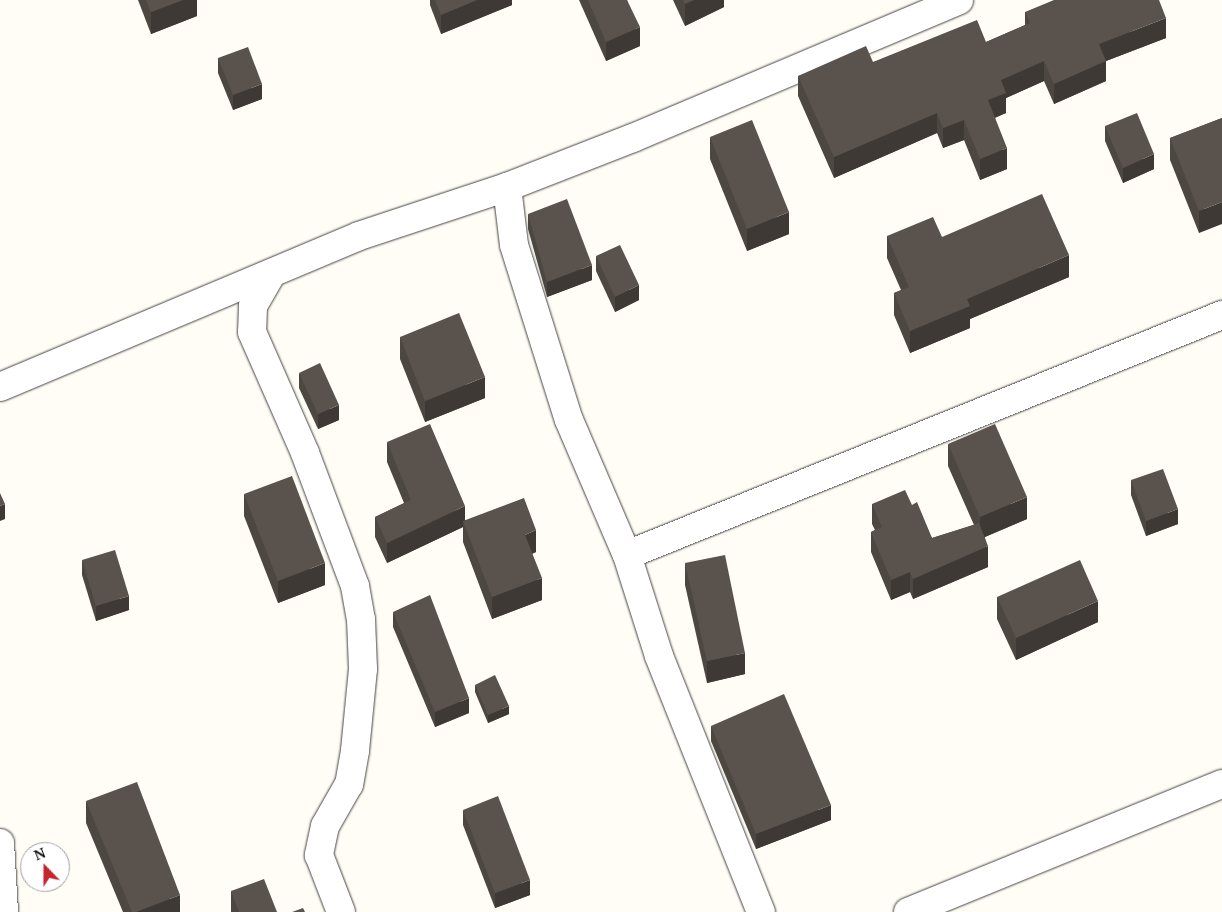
<!DOCTYPE html>
<style>
body{margin:0}
#map{position:relative;width:1222px;height:912px;overflow:hidden;background:#fffdf5;font-family:"Noto Serif",serif}
div>[style]{position:absolute}
[style*='--x']{left:calc(var(--x)*1px);top:calc(var(--y)*1px);width:calc(var(--w)*1px);rotate:calc(var(--a)*1deg)}
.roads{filter:drop-shadow(0 0 1px #444) drop-shadow(0 0 1px #444)}
.minor>*{height:28px;margin:-14px;padding:0 14px;transform-origin:14px;border-radius:14px;background:#fff}
.wall>*{inset:0;background:#4d4742}
.shaded-wall>*{inset:0;background:#3f3936}
.building>*{inset:0;background:#5a524d}
span{translate:-50% -50%;white-space:nowrap;text-align:center;line-height:1.15;-webkit-text-stroke:5px #fff;paint-order:stroke}
.north{position:absolute;left:20px;top:842px;width:50px;height:50px;box-sizing:border-box;background:#fff;border:1px solid #a0a0a0;border-radius:50%;rotate:338deg;font-size:14px;font-weight:700;line-height:20px;text-align:center;color:#111}
.north::after{content:'';display:block;margin:auto;width:18px;height:22px;background:#c4262e;clip-path:polygon(50% 0,100% 100%,50% 72%,0 100%)}
</style>
<div id="map">
<div class="roads">
<div class="minor">
<i style="--x:507;--y:187;--w:58;--a:83.1"></i>
<i style="--x:514;--y:245;--w:183;--a:72.6"></i>
<i style="--x:569;--y:420;--w:147;--a:66.8"></i>
<i style="--x:627;--y:555;--w:106;--a:72.4"></i>
<i style="--x:659;--y:656;--w:276;--a:68.3"></i>
<i style="--x:272;--y:273;--w:38;--a:120"></i>
<i style="--x:253;--y:306;--w:26;--a:92"></i>
<i style="--x:252;--y:332;--w:132;--a:66.3"></i>
<i style="--x:305;--y:453;--w:142;--a:69.4"></i>
<i style="--x:355;--y:586;--w:34;--a:80"></i>
<i style="--x:361;--y:619;--w:50;--a:87.7"></i>
<i style="--x:363;--y:669;--w:82;--a:95.6"></i>
<i style="--x:355;--y:751;--w:34;--a:100"></i>
<i style="--x:349;--y:784;--w:48;--a:119.7"></i>
<i style="--x:325;--y:826;--w:30;--a:102"></i>
<i style="--x:319;--y:855;--w:61;--a:68.9"></i>
<i style="--x:0;--y:387;--w:389;--a:-22.8"></i>
<i style="--x:359;--y:236;--w:156;--a:-18.3"></i>
<i style="--x:507;--y:187;--w:135;--a:-21.3"></i>
<i style="--x:633;--y:138;--w:354;--a:-22.9"></i>
<i style="--x:627;--y:555;--w:642;--a:-21.97"></i>
<i style="--x:0;--y:843;--w:69;--a:86.7"></i>
<i style="--x:908;--y:912;--w:339;--a:-22.2"></i>
</div>
</div>
<div class="wall">
<i style="clip-path:polygon(138px 0,197px 0,197px 16px,151px 34px)"></i>
<i style="clip-path:polygon(430px 0,512px 0,512px 5px,441px 34px,430px 5px)"></i>
<i style="clip-path:polygon(579px 0,627px 0,640px 46px,606px 61px)"></i>
<i style="clip-path:polygon(673px 0,724px 0,724px 7px,685px 26px)"></i>
<i style="clip-path:polygon(1025px 12px,1166px 38px,1106px 61px,1106px 81px,1054px 104px,1044px 81px,1006px 98px,1006px 113px,995px 118px,1007px 169px,980px 180px,964px 140px,943px 148px,937px 133px,834px 178px,798px 96px,798px 76px,873px 62px,986px 42px,1025px 25px)"></i>
<i style="clip-path:polygon(218px 58px,262px 99px,233px 110px,218px 73px)"></i>
<i style="clip-path:polygon(1222px 118px,1199px 233px,1170px 160px,1170px 138px)"></i>
<i style="clip-path:polygon(1105px 126px,1154px 169px,1123px 183px,1105px 141px)"></i>
<i style="clip-path:polygon(710px 137px,789px 234px,747px 251px,710px 159px)"></i>
<i style="clip-path:polygon(528px 214px,592px 280px,547px 297px,528px 229px)"></i>
<i style="clip-path:polygon(887px 236px,942px 237px,1069px 277px,970px 319px,970px 328px,910px 353px,894px 315px,894px 293px,901px 290px,887px 258px)"></i>
<i style="clip-path:polygon(596px 256px,639px 300px,615px 312px,596px 271px)"></i>
<i style="clip-path:polygon(400px 337px,485px 398px,425px 422px,400px 359px)"></i>
<i style="clip-path:polygon(299px 373px,339px 420px,318px 429px,299px 388px)"></i>
<i style="clip-path:polygon(387px 442px,465px 520px,536px 552px,532px 554px,542px 600px,492px 619px,463px 542px,463px 527px,387px 563px,375px 537px,375px 517px,404px 503px,387px 462px)"></i>
<i style="clip-path:polygon(948px 444px,1027px 519px,985px 537px,988px 567px,913px 599px,910px 592px,891px 600px,871px 552px,871px 532px,875px 530px,872px 524px,872px 504px,912px 505px,932px 538px,974px 525px,948px 466px)"></i>
<i style="clip-path:polygon(1131px 480px,1178px 524px,1146px 536px,1131px 495px)"></i>
<i style="clip-path:polygon(244px 494px,325px 585px,278px 603px,244px 516px)"></i>
<i style="clip-path:polygon(82px 560px,129px 610px,96px 621px,82px 575px)"></i>
<i style="clip-path:polygon(685px 563px,745px 674px,707px 683px,685px 585px)"></i>
<i style="clip-path:polygon(997px 597px,1098px 622px,1016px 660px,997px 619px)"></i>
<i style="clip-path:polygon(393px 612px,469px 713px,435px 727px,393px 627px)"></i>
<i style="clip-path:polygon(475px 685px,509px 714px,488px 723px,475px 692px)"></i>
<i style="clip-path:polygon(711px 726px,831px 820px,756px 849px,711px 741px)"></i>
<i style="clip-path:polygon(86px 801px,180px 912px,123px 912px,86px 823px)"></i>
<i style="clip-path:polygon(463px 810px,530px 895px,495px 908px,463px 825px)"></i>
<i style="clip-path:polygon(231px 891px,277px 912px,231px 912px)"></i>
</div>
<div class="shaded-wall">
<i style="clip-path:polygon(183px 0,197px 0,197px 16px,151px 34px,151px 12px)"></i>
<i style="clip-path:polygon(477px 0,512px 0,512px 5px,441px 34px,441px 15px)"></i>
<i style="clip-path:polygon(694px 0,724px 0,724px 7px,685px 26px,685px 4px)"></i>
<i style="clip-path:polygon(1166px 18px,1166px 38px,1106px 61px,1106px 81px,1054px 104px,1054px 84px,1099px 44px)"></i>
<i style="clip-path:polygon(640px 27px,640px 46px,606px 61px,606px 42px)"></i>
<i style="clip-path:polygon(1044px 61px,1044px 81px,1006px 98px,1006px 113px,988px 120px,988px 100px,1001px 80px)"></i>
<i style="clip-path:polygon(262px 84px,262px 99px,233px 110px,233px 95px)"></i>
<i style="clip-path:polygon(937px 113px,937px 133px,834px 178px,834px 157px)"></i>
<i style="clip-path:polygon(964px 120px,964px 140px,943px 148px,943px 128px)"></i>
<i style="clip-path:polygon(1007px 148px,1007px 169px,980px 180px,980px 159px)"></i>
<i style="clip-path:polygon(1154px 154px,1154px 169px,1123px 183px,1123px 168px)"></i>
<i style="clip-path:polygon(1222px 202px,1222px 224px,1199px 233px,1199px 211px)"></i>
<i style="clip-path:polygon(789px 212px,789px 234px,747px 251px,747px 229px)"></i>
<i style="clip-path:polygon(1069px 255px,1069px 277px,970px 319px,970px 328px,910px 353px,910px 331px,967px 299px)"></i>
<i style="clip-path:polygon(592px 265px,592px 280px,547px 297px,547px 282px)"></i>
<i style="clip-path:polygon(639px 285px,639px 300px,615px 312px,615px 297px)"></i>
<i style="clip-path:polygon(485px 377px,485px 398px,425px 422px,425px 401px)"></i>
<i style="clip-path:polygon(339px 405px,339px 420px,318px 429px,318px 414px)"></i>
<i style="clip-path:polygon(1027px 497px,1027px 519px,980px 539px,980px 517px)"></i>
<i style="clip-path:polygon(5px 504px,5px 519px,0 521px,0 506px)"></i>
<i style="clip-path:polygon(465px 506px,465px 524px,463px 521px,463px 527px,387px 563px,387px 543px)"></i>
<i style="clip-path:polygon(1178px 509px,1178px 524px,1146px 536px,1146px 521px)"></i>
<i style="clip-path:polygon(536px 530px,536px 552px,525px 556px,525px 535px)"></i>
<i style="clip-path:polygon(988px 546px,988px 567px,913px 599px,913px 579px)"></i>
<i style="clip-path:polygon(325px 563px,325px 585px,278px 603px,278px 581px)"></i>
<i style="clip-path:polygon(910px 572px,910px 592px,891px 600px,891px 580px)"></i>
<i style="clip-path:polygon(542px 578px,542px 600px,492px 619px,492px 597px)"></i>
<i style="clip-path:polygon(129px 596px,129px 610px,96px 621px,96px 606px)"></i>
<i style="clip-path:polygon(1098px 601px,1098px 622px,1016px 660px,1016px 638px)"></i>
<i style="clip-path:polygon(745px 653px,745px 674px,707px 683px,707px 661px)"></i>
<i style="clip-path:polygon(469px 698px,469px 713px,435px 727px,435px 712px)"></i>
<i style="clip-path:polygon(509px 706px,509px 714px,488px 723px,488px 715px)"></i>
<i style="clip-path:polygon(831px 805px,831px 820px,756px 849px,756px 834px)"></i>
<i style="clip-path:polygon(530px 880px,530px 895px,495px 908px,495px 893px)"></i>
<i style="clip-path:polygon(180px 895px,180px 912px,136px 912px)"></i>
</div>
<div class="building">
<i style="clip-path:polygon(146px 0,183px 0,151px 12px)"></i>
<i style="clip-path:polygon(435px 0,477px 0,441px 15px)"></i>
<i style="clip-path:polygon(588px 0,627px 0,640px 27px,606px 42px)"></i>
<i style="clip-path:polygon(683px 0,694px 0,685px 4px)"></i>
<i style="clip-path:polygon(1054px 0,1159px 0,1166px 18px,1099px 44px,1106px 61px,1054px 84px,1044px 61px,1001px 80px,1006px 93px,988px 100px,1007px 148px,980px 159px,964px 120px,943px 128px,937px 113px,834px 157px,798px 76px,866px 46px,873px 62px,977px 20px,986px 42px,1030px 23px,1025px 12px)"></i>
<i style="clip-path:polygon(248px 47px,262px 84px,233px 95px,218px 58px)"></i>
<i style="clip-path:polygon(1137px 113px,1154px 154px,1123px 168px,1105px 126px)"></i>
<i style="clip-path:polygon(1222px 118px,1222px 202px,1199px 211px,1170px 138px)"></i>
<i style="clip-path:polygon(752px 120px,789px 212px,747px 229px,710px 137px)"></i>
<i style="clip-path:polygon(1042px 194px,1069px 255px,967px 299px,970px 306px,910px 331px,894px 293px,909px 287px,887px 236px,933px 217px,942px 237px)"></i>
<i style="clip-path:polygon(567px 199px,592px 265px,547px 282px,528px 214px)"></i>
<i style="clip-path:polygon(620px 245px,639px 285px,615px 297px,596px 256px)"></i>
<i style="clip-path:polygon(459px 313px,485px 377px,425px 401px,400px 337px)"></i>
<i style="clip-path:polygon(320px 363px,339px 405px,318px 414px,299px 373px)"></i>
<i style="clip-path:polygon(430px 424px,465px 506px,387px 543px,375px 517px,411px 500px,387px 442px)"></i>
<i style="clip-path:polygon(995px 424px,1027px 497px,980px 517px,948px 444px)"></i>
<i style="clip-path:polygon(1163px 469px,1178px 509px,1146px 521px,1131px 480px)"></i>
<i style="clip-path:polygon(292px 476px,325px 563px,278px 581px,244px 494px)"></i>
<i style="clip-path:polygon(905px 490px,912px 505px,917px 502px,932px 538px,979px 523px,988px 546px,913px 579px,910px 572px,891px 580px,871px 532px,882px 527px,872px 504px)"></i>
<i style="clip-path:polygon(0 493px,5px 504px,0 506px)"></i>
<i style="clip-path:polygon(524px 498px,536px 530px,525px 535px,542px 578px,492px 597px,463px 521px)"></i>
<i style="clip-path:polygon(115px 550px,129px 596px,96px 606px,82px 560px)"></i>
<i style="clip-path:polygon(725px 555px,745px 653px,707px 661px,685px 563px)"></i>
<i style="clip-path:polygon(1080px 560px,1098px 601px,1016px 638px,997px 597px)"></i>
<i style="clip-path:polygon(430px 595px,469px 698px,435px 712px,393px 612px)"></i>
<i style="clip-path:polygon(495px 675px,509px 706px,488px 715px,475px 685px)"></i>
<i style="clip-path:polygon(784px 694px,831px 805px,756px 834px,711px 726px)"></i>
<i style="clip-path:polygon(137px 782px,180px 895px,136px 912px,132px 912px,86px 801px)"></i>
<i style="clip-path:polygon(498px 796px,530px 880px,495px 893px,463px 810px)"></i>
<i style="clip-path:polygon(264px 879px,277px 912px,239px 912px,231px 891px)"></i>
<i style="clip-path:polygon(303px 908px,305px 912px,292px 912px)"></i>
</div>
<div class="north">N</div>
</div>
